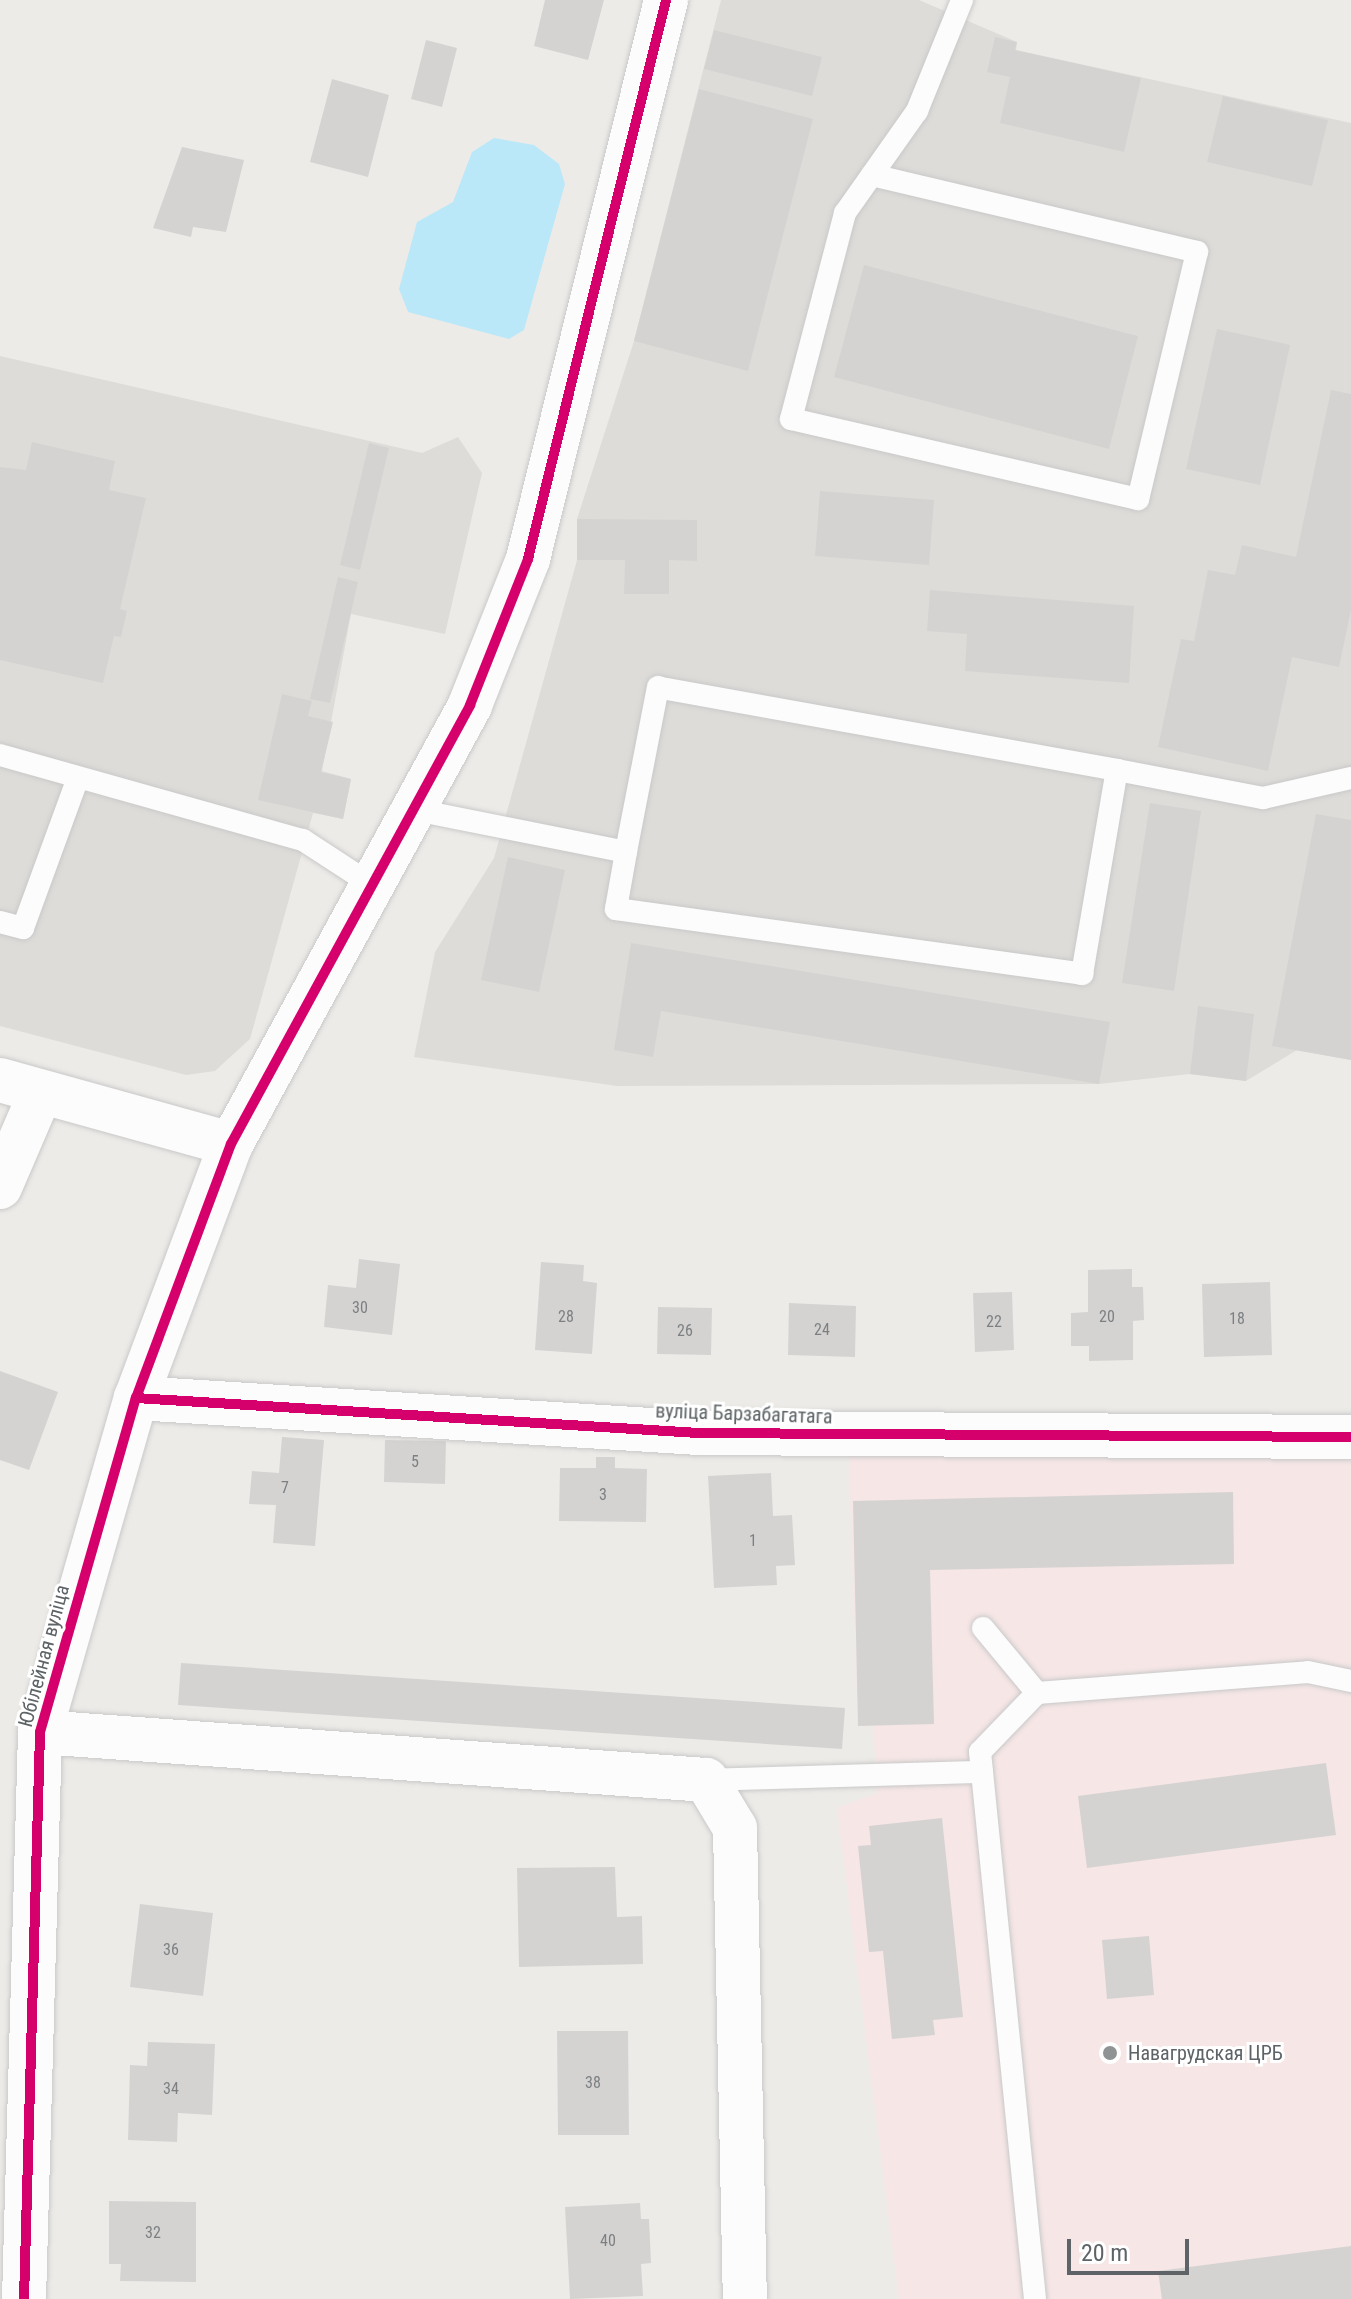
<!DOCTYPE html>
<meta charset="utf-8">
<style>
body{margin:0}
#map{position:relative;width:1351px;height:2299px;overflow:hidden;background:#edebe8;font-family:"Roboto Condensed",sans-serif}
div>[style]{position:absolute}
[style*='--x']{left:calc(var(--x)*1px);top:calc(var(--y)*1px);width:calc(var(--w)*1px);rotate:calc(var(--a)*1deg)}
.industrial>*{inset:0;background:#dedcd9}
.medical>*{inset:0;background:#f6e6e6}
.water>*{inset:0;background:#bbe8f8}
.building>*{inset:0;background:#d5d3d2}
.roads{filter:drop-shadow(0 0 2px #c9c9c9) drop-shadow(0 0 2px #c9c9c9)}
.service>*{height:22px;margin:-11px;padding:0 11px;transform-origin:11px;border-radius:11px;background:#fcfcfc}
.minor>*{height:44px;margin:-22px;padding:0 22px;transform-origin:22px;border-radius:22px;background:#fcfcfc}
.tertiary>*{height:44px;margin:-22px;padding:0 22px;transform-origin:22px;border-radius:22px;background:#fcfcfc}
.cycleway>*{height:10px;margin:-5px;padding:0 5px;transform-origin:5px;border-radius:5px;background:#d6006c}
.dots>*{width:22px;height:22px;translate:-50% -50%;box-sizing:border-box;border:4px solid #fff;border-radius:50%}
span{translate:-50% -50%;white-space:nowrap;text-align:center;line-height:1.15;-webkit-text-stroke:6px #fff;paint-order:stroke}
.number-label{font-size:16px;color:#7c8082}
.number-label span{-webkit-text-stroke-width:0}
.street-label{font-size:20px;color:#5d6366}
.poi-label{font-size:20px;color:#5d6366}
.left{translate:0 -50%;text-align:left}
.scale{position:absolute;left:1067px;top:2239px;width:122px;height:36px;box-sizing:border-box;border:4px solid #5d6366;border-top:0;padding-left:10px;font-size:24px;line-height:28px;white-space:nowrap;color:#5d6366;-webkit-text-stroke:6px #fff;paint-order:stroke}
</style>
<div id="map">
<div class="industrial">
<i style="clip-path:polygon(721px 0,919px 0,1017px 42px,1016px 50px,1351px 123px,1351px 1060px,1297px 1050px,1246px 1081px,1190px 1074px,1099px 1084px,617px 1086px,414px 1057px,435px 952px,494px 858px,577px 560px,577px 519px,634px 341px)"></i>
<i style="clip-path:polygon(0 356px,422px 453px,458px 437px,482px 473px,445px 634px,351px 614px,322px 771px,351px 779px,343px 819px,313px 813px,250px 1039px,215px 1071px,186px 1075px,0 1026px)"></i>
</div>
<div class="medical">
<i style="clip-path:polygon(1351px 1452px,1351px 2299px,899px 2299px,837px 1808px,878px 1793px,873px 1726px,858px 1726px,849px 1456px)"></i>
</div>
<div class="water">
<i style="clip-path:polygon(494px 138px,534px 145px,559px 164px,565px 184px,524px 330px,509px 339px,408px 312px,399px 289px,417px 222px,453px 202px,472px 152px)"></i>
</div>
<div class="building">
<i style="clip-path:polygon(545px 0,604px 0,588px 60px,534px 46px)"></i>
<i style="clip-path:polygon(714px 30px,822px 57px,812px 96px,704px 69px)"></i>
<i style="clip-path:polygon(995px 37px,1017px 42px,1015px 50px,1141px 78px,1124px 152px,1000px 123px,1010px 77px,987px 72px)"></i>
<i style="clip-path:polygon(426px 40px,457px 48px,442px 107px,411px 99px)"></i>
<i style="clip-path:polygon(332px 79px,389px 95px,368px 177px,310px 162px)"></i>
<i style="clip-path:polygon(699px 89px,813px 119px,748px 371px,634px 341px)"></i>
<i style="clip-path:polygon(1223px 96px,1328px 120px,1312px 186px,1207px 162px)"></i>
<i style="clip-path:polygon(182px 147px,244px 160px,226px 232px,193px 227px,191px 237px,153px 228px)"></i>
<i style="clip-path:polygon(864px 265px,1138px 336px,1109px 449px,834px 377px)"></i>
<i style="clip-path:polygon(1217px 329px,1290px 345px,1260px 485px,1186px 469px)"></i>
<i style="clip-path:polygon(1331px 390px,1351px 394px,1351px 610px,1339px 667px,1292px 657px,1268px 771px,1158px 747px,1181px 639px,1194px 641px,1208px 570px,1235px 575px,1242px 545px,1296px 557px)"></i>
<i style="clip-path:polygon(32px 442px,115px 461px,109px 490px,146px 498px,120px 609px,127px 611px,121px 637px,114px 636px,103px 683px,0 660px,0 467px,26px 470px)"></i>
<i style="clip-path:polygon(369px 443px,389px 448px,360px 570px,340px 565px)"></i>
<i style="clip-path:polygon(820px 491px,934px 500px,929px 565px,815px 556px)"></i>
<i style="clip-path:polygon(577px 519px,697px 520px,697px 561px,669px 560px,669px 594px,624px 594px,625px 560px,577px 560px)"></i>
<i style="clip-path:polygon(338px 577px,358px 582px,330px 703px,310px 699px)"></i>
<i style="clip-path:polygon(930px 590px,1134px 606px,1129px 683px,965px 671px,967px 634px,927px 631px)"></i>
<i style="clip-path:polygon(282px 694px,312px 701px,308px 716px,333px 722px,321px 772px,351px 779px,343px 819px,258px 800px)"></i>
<i style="clip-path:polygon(1150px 803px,1201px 811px,1174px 991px,1122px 983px)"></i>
<i style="clip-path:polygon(1316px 814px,1351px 820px,1351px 1060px,1272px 1046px)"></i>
<i style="clip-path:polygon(508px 857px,565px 870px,539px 992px,481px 980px)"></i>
<i style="clip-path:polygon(631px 943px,1110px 1022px,1099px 1084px,661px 1011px,653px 1057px,614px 1050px)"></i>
<i style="clip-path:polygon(1198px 1006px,1254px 1014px,1246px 1081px,1190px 1074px)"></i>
<i style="clip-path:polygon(359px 1259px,400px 1264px,392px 1335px,324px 1327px,328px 1285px,356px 1288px)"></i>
<i style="clip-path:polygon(541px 1262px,584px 1265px,583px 1281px,597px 1283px,592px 1354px,535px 1350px)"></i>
<i style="clip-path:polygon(1132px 1269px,1132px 1287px,1143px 1287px,1144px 1320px,1133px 1321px,1133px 1360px,1089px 1361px,1089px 1346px,1071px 1346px,1071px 1313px,1088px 1312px,1088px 1270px)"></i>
<i style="clip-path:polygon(1270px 1282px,1272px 1355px,1204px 1357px,1202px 1284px)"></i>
<i style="clip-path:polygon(1012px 1292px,1014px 1350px,975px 1352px,973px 1293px)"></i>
<i style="clip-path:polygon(789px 1303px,856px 1306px,855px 1357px,788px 1355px)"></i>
<i style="clip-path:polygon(658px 1307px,712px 1308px,711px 1355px,657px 1354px)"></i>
<i style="clip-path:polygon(0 1371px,58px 1392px,29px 1470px,0 1460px)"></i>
<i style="clip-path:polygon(282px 1437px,324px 1440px,315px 1546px,273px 1543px,276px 1505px,249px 1504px,252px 1471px,279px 1473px)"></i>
<i style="clip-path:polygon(385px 1440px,446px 1441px,445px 1484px,384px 1482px)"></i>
<i style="clip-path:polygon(596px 1457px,615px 1457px,615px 1468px,647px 1469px,646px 1522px,559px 1521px,560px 1468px,596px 1468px)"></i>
<i style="clip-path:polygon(771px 1473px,773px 1516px,792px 1515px,795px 1565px,776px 1566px,777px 1585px,714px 1588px,708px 1476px)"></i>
<i style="clip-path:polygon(1233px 1492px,1234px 1564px,930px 1570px,934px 1724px,858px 1726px,853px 1501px)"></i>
<i style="clip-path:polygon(181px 1663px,845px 1708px,842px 1749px,178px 1705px)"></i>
<i style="clip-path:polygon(1326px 1763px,1336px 1835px,1087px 1868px,1078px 1796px)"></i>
<i style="clip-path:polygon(942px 1818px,963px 2017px,933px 2020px,935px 2035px,892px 2039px,883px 1951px,869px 1952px,858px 1846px,871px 1845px,869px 1826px)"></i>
<i style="clip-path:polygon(615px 1867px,617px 1917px,642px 1916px,643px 1964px,519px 1967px,517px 1868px)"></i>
<i style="clip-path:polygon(140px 1904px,213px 1913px,203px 1996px,130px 1987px)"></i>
<i style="clip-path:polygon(1149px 1936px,1154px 1995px,1107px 1999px,1102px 1940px)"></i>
<i style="clip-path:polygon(557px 2031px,628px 2031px,629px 2135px,558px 2135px)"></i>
<i style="clip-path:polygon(148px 2042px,215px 2044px,212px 2115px,178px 2113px,177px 2142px,128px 2140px,130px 2065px,147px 2066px)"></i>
<i style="clip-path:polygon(109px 2201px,196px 2202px,196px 2282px,120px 2281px,121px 2264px,109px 2264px)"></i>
<i style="clip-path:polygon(640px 2203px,641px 2219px,649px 2219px,651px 2263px,641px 2264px,643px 2296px,570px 2299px,565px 2207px)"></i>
<i style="clip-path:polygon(1351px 2246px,1351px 2299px,1162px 2299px,1158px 2271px)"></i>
</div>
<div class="roads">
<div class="service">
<i style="--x:872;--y:175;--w:334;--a:13.3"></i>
<i style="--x:1197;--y:252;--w:254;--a:103.4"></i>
<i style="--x:1138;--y:499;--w:356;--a:-167"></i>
<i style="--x:791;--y:419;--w:213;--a:-75.3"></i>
<i style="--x:845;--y:213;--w:125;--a:-54.8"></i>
<i style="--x:917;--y:111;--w:120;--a:-67.9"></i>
<i style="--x:0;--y:755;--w:315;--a:15.7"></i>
<i style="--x:303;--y:840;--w:79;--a:33.1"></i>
<i style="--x:1117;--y:770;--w:149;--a:10.9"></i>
<i style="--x:1263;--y:798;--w:90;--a:-12.8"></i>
<i style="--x:411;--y:809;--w:219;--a:11.3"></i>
<i style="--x:626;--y:852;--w:58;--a:100"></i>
<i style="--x:616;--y:909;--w:471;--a:7.9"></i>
<i style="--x:1082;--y:974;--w:207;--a:-80.3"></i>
<i style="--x:1117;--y:770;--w:466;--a:-169.8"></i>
<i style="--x:658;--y:687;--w:168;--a:101"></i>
<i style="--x:0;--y:922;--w:24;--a:15"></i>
<i style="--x:23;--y:928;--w:160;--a:-69.9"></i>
<i style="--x:983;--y:1628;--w:85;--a:50.3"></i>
<i style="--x:1037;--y:1693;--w:272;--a:-4.4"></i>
<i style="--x:1308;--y:1672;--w:44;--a:11.8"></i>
<i style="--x:706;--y:1780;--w:276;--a:-1.7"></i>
<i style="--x:1035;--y:2299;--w:550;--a:-95.74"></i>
<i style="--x:980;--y:1752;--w:82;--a:-46"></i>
</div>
<div class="minor">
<i style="--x:0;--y:1080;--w:240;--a:15.5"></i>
<i style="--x:0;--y:1187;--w:103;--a:-66.7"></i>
<i style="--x:136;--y:1398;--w:563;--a:3.56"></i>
<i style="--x:698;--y:1433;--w:653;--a:0.35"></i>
<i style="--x:40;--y:1732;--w:668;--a:4.12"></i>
<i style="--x:706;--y:1780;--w:56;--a:58.9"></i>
<i style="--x:735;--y:1828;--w:471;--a:88.8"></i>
</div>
<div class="tertiary">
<i style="--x:24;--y:2299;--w:567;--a:-88.38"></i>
<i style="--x:40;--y:1732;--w:348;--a:-74"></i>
<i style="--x:136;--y:1398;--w:271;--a:-69.5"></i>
<i style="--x:231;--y:1144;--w:500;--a:-61.4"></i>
<i style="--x:470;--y:705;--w:157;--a:-68.3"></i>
<i style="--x:528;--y:559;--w:576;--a:-76.13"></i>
</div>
</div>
<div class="cycleway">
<i style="--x:136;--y:1398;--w:563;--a:3.56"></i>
<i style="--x:698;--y:1433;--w:653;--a:0.35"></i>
<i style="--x:24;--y:2299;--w:567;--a:-88.38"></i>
<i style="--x:40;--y:1732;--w:348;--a:-74"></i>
<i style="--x:136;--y:1398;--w:271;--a:-69.5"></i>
<i style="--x:231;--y:1144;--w:500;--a:-61.4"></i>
<i style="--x:470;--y:705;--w:157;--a:-68.3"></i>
<i style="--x:528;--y:559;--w:576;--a:-76.13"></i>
</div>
<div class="dots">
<i style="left:1110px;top:2053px;background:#8f9394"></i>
</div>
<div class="number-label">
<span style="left:360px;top:1308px">30</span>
<span style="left:566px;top:1317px">28</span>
<span style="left:1107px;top:1317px">20</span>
<span style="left:1237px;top:1319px">18</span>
<span style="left:994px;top:1322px">22</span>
<span style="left:822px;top:1330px">24</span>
<span style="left:685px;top:1331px">26</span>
<span style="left:415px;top:1462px">5</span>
<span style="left:285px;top:1488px">7</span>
<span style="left:603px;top:1495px">3</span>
<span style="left:753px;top:1541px">1</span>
<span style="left:171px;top:1950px">36</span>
<span style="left:593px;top:2083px">38</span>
<span style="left:171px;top:2089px">34</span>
<span style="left:153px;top:2233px">32</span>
<span style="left:608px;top:2241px">40</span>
</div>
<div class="street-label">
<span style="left:744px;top:1414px;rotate:2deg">вуліца Барзабагатага</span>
<span style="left:44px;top:1656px;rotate:-75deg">Юбілейная вуліца</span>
</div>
<div class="poi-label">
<span class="left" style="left:1128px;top:2053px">Навагрудская ЦРБ</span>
</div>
<div class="scale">20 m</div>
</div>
